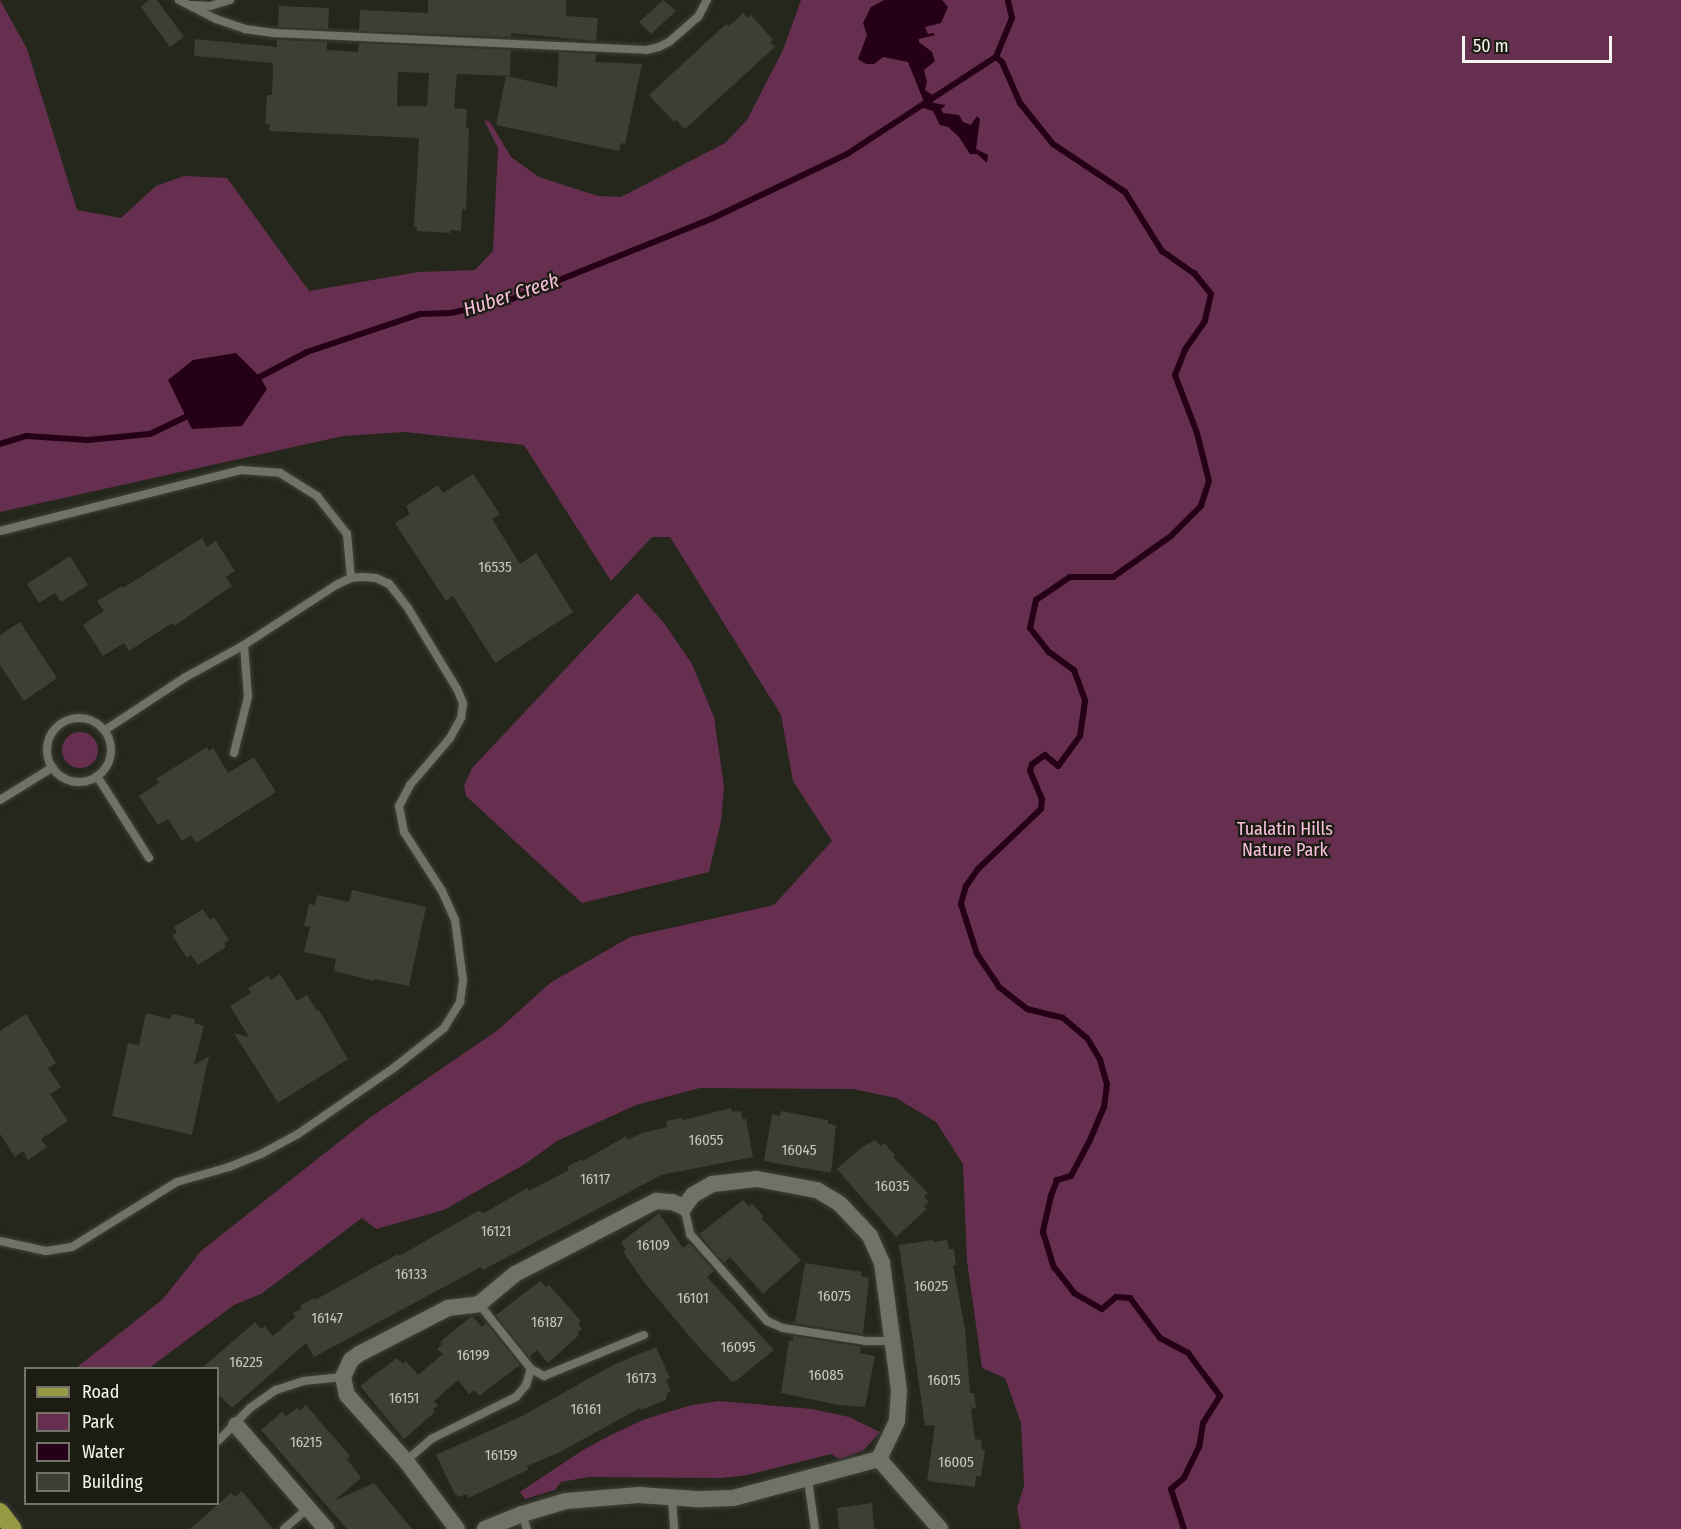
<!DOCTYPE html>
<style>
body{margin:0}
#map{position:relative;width:1681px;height:1529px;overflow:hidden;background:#25261c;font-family:"Fira Sans Condensed",sans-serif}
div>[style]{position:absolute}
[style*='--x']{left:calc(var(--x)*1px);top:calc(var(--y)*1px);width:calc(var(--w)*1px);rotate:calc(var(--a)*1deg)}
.green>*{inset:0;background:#662f4f}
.round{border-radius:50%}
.water>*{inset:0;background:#250017}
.stream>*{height:6px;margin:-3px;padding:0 3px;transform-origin:3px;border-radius:3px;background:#250017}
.building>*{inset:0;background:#3e3f34}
.roads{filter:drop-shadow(0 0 2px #414239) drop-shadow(0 0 2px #414239)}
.lane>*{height:8px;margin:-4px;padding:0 4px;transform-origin:4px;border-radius:4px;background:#717266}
.lane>.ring{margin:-4px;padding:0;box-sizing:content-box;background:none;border:8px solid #717266;border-radius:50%}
.street>*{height:16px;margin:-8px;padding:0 8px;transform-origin:8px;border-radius:8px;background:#717266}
.primary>*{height:18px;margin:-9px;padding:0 9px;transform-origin:9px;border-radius:9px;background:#979a43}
span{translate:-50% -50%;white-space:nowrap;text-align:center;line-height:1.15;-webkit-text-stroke:4.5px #1c1c13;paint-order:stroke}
.number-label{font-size:15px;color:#c7c8c0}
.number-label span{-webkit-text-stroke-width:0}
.park-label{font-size:18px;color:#f9c1de}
.water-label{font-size:20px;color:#f8c0dd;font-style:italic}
.legend{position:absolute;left:24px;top:1367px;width:195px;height:138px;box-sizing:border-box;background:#1c1c13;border:2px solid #73736b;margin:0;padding:8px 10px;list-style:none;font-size:18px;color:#f5f5ef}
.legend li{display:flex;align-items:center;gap:12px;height:30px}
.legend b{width:30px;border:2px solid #73736b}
.scale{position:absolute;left:1462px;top:36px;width:150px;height:27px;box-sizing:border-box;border:3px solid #f5f5ef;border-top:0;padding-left:8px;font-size:18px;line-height:21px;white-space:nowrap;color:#f5f5ef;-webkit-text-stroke:4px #1c1c13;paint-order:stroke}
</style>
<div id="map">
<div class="green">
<i style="clip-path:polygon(evenodd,0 0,27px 49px,77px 210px,121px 218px,156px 186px,184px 176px,227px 178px,309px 291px,418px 272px,475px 270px,493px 251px,498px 148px,484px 120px,490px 122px,511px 157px,539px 177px,598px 196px,621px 197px,725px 143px,747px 120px,783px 50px,801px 0,1681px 0,1681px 1529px,1021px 1529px,1017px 1508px,1024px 1486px,1021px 1423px,1005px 1378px,982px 1368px,967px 1261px,963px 1164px,936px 1122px,896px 1098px,853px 1089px,700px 1088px,636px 1105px,557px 1141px,525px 1164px,444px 1210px,376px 1229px,362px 1218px,261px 1294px,234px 1305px,149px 1368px,76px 1368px,163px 1299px,201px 1251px,368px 1119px,498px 1030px,550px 983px,630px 937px,774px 905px,832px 841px,793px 781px,781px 715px,670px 537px,652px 537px,611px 581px,524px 445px,405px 432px,343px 436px,0 512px,0 0,236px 353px,192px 429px,186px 417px,236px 353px)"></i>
<i style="clip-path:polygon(637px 593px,664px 623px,692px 664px,714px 717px,724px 787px,721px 821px,709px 872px,582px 903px,466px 796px,464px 786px,472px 768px)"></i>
<i class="round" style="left:62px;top:732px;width:36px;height:36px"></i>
<i style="clip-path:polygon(719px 1401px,812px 1409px,849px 1417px,880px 1432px,864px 1450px,840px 1459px,831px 1454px,747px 1475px,721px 1478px,589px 1477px,561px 1482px,555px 1490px,525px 1499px,520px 1492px,583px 1450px,611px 1435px,645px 1419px,692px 1405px)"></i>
</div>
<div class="water">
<i style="clip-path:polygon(884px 0,942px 0,948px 7px,941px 23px,925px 27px,928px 34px,933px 33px,935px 35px,919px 39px,919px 42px,932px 52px,935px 61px,924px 70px,927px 82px,925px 90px,934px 96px,933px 103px,946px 105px,941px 109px,943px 113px,959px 115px,963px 122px,971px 125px,977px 116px,980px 119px,976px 149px,988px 155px,987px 163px,977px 154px,970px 154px,959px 137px,948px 127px,940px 125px,933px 111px,923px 108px,924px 102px,908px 62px,883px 57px,874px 64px,866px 64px,858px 59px,867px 35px,863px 23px,871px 7px)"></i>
<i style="clip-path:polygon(236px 353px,260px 377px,267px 389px,242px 426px,192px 429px,168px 380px,193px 360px)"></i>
</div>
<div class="stream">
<i style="--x:996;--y:57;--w:8;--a:40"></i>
<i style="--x:1002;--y:62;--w:45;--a:66.3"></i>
<i style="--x:1020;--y:103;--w:53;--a:51.2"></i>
<i style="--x:1053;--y:144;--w:87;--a:33.7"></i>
<i style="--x:1125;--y:192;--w:70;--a:57.9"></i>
<i style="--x:1162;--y:251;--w:39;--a:35"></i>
<i style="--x:1194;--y:273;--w:27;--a:51"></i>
<i style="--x:1211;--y:294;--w:28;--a:103"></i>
<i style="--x:1205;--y:321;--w:35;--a:125"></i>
<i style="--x:1185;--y:350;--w:27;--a:112"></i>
<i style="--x:1175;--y:375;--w:62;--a:69.2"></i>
<i style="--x:1197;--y:433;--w:49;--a:76"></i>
<i style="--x:1209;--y:481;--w:26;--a:108"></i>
<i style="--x:1201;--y:506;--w:42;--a:135"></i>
<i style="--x:1171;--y:536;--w:71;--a:144.7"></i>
<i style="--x:1113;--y:577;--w:43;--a:180"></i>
<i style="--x:1070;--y:577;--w:41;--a:145.9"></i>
<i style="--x:1036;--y:600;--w:29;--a:102"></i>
<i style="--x:1030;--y:628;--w:31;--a:52"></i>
<i style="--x:1049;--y:652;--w:31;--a:36"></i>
<i style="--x:1074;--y:670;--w:33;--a:70"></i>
<i style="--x:1085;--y:701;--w:35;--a:98"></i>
<i style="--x:1080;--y:736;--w:37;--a:126"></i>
<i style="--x:1058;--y:766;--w:17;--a:-140"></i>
<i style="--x:1045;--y:755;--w:16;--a:145"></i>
<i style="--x:1032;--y:764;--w:7;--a:106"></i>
<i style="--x:1030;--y:771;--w:30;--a:67"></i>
<i style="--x:1042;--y:799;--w:10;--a:96"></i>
<i style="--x:1041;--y:809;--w:87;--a:136.4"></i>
<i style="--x:978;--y:869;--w:21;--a:125"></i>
<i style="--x:966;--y:886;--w:19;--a:106"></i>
<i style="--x:961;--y:904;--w:52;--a:72.3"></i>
<i style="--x:977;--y:954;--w:40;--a:56"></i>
<i style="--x:999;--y:987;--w:36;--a:38"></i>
<i style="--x:1027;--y:1009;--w:37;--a:14"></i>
<i style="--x:1063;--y:1018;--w:31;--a:40"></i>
<i style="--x:1087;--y:1038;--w:26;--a:59"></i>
<i style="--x:1100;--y:1060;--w:25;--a:74"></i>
<i style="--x:1107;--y:1084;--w:23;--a:97"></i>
<i style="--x:1104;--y:1107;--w:38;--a:113"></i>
<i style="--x:1089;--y:1142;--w:38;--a:118"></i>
<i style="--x:1071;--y:1176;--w:15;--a:164"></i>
<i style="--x:1057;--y:1180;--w:17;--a:111"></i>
<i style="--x:1051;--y:1196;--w:37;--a:103"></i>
<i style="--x:1043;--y:1232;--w:37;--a:73"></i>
<i style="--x:1054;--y:1267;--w:33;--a:52"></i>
<i style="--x:1074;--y:1293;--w:32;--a:30"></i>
<i style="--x:1102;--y:1309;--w:18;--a:-41"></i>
<i style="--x:1116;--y:1297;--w:14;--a:4"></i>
<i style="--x:1130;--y:1298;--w:50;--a:53.1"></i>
<i style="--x:1160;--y:1338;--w:32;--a:28"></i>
<i style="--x:1188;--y:1353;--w:54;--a:53.3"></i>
<i style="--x:1220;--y:1396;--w:32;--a:122"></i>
<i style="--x:1203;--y:1423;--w:24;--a:99"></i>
<i style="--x:1199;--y:1447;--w:34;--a:116"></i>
<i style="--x:1184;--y:1478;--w:17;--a:140"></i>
<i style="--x:1171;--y:1489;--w:42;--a:72"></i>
<i style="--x:996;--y:57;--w:42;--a:-67.7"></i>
<i style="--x:1012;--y:18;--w:18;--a:-103"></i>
<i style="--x:254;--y:380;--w:60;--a:-27.8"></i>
<i style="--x:307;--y:352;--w:119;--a:-18.6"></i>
<i style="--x:420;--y:314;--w:31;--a:-2"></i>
<i style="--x:451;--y:313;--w:63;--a:-12.9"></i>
<i style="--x:512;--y:299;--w:217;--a:-21.9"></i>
<i style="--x:713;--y:218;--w:148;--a:-25.5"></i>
<i style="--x:847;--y:154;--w:178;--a:-33.1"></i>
<i style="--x:0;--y:444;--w:27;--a:-17"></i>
<i style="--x:26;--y:436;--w:62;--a:3.7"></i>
<i style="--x:88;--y:440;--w:62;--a:-5.5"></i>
<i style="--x:150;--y:434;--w:47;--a:-25.5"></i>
</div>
<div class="building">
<i style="clip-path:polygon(149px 0,157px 0,184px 37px,170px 47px,141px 7px)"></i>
<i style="clip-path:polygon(428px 0,566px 0,566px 16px,598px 18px,596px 41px,511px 33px,511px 37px,359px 31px,360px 10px,428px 13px)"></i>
<i style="clip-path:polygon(663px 0,676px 11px,651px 34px,639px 22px)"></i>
<i style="clip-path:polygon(279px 6px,329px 8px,328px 29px,278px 27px)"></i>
<i style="clip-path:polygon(743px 13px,748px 18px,751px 15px,773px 40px,770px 42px,775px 47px,685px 129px,676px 120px,674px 122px,649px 95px,726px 24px,729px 26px)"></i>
<i style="clip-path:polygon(evenodd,195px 39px,277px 47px,277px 40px,327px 42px,327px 50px,358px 52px,359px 43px,511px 50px,510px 76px,457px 74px,454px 108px,467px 109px,466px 127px,469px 128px,466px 210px,462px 209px,461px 231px,451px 230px,450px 233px,417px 231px,417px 227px,414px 227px,419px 138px,269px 131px,270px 124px,265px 124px,267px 95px,272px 95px,273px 63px,194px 56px,195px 39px,398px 72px,429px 73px,427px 106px,397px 106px,398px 72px)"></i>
<i style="clip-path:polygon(559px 52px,596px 54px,595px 62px,642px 64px,625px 144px,621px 143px,619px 151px,496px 125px,506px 76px,557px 87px)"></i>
<i style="clip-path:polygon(473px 474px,500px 514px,492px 519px,520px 564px,536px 553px,573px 612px,495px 663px,453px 596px,446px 601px,395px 523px,410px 514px,406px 506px,438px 485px,443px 493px)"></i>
<i style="clip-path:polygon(202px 538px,207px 547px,216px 541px,235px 571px,226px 577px,232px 586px,174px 626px,172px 623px,129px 651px,124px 643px,103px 656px,83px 625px,104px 611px,97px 601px,122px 586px,123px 588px)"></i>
<i style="clip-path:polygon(70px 556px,88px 585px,61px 602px,55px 593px,39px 603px,27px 584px)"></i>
<i style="clip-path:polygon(20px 622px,57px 678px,24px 701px,0 665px,0 635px)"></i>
<i style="clip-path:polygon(207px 747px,209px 751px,213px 748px,228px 773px,254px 757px,276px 792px,196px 843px,191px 835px,182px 841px,168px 819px,158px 825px,139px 796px,159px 783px,156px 779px)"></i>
<i style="clip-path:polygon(352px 890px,426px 907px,409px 986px,374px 979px,374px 981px,334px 971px,336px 959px,304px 952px,310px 927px,304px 926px,309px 904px,315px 905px,317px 895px,349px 902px)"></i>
<i style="clip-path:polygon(203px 909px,210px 920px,214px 917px,229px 940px,224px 943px,226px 947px,198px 965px,191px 955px,187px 958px,172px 935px,177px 933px,174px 927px)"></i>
<i style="clip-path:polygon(280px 974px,297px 1001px,307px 995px,317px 1011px,319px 1010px,348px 1059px,278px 1103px,234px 1033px,249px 1037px,230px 1006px,251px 993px,248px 988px,268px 976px,271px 980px)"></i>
<i style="clip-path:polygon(146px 1013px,170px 1019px,172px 1014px,195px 1019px,194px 1023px,204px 1026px,194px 1065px,209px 1056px,192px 1135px,112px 1116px,128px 1043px,139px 1045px)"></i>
<i style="clip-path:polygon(26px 1014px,56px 1063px,48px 1068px,61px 1087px,50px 1094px,68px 1121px,41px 1139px,47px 1147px,28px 1160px,23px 1151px,15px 1157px,0 1134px,0 1031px)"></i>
<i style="clip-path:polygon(731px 1108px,732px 1112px,741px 1111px,742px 1119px,746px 1119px,753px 1157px,661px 1175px,483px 1270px,481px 1267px,314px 1357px,306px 1343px,232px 1408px,218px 1394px,218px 1368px,202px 1368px,255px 1322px,261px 1329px,265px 1326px,273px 1336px,295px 1317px,293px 1313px,301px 1309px,300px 1306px,314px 1298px,315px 1300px,398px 1254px,399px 1256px,478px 1211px,484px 1213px,527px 1188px,529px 1191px,569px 1170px,567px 1167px,582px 1159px,583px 1161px,626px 1136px,628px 1140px,642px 1133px,667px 1127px,666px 1121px,682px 1118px,683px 1120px)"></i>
<i style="clip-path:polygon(781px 1111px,828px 1120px,828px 1124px,836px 1125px,831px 1173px,764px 1161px,772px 1114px,780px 1116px)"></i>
<i style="clip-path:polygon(875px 1140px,881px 1146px,884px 1143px,895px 1155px,893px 1157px,928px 1193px,924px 1196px,929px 1202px,924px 1207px,927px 1209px,896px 1237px,837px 1169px,862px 1147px)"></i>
<i style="clip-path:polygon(743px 1200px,749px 1207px,752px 1203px,763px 1216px,761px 1218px,801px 1260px,763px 1294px,730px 1257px,724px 1263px,699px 1234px)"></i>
<i style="clip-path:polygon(659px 1213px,683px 1248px,689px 1243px,714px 1271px,707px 1277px,774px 1350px,737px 1380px,732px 1382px,696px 1344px,644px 1282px,623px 1252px,626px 1250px,621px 1242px)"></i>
<i style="clip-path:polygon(933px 1240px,933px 1242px,947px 1240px,949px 1249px,954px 1249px,956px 1265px,953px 1265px,965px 1329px,970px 1393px,974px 1393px,976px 1408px,971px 1409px,975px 1439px,981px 1440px,982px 1449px,985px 1450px,981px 1477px,976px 1476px,975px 1487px,927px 1481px,935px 1425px,925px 1426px,899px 1245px)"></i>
<i style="clip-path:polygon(805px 1263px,862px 1272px,861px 1276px,869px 1278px,863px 1334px,795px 1323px)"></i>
<i style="clip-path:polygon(540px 1281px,546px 1287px,549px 1285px,581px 1321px,578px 1324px,582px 1329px,577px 1333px,579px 1335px,548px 1363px,537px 1350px,529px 1357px,496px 1315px)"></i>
<i style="clip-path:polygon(472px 1316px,482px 1327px,486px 1323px,520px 1365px,479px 1396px,474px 1390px,469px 1394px,458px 1380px,434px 1401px,438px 1406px,433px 1410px,435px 1412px,404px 1439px,360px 1386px,397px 1358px,403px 1364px,406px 1361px,418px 1375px,443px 1354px,437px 1349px,442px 1344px,440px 1342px)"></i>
<i style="clip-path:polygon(793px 1336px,861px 1347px,860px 1353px,875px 1356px,865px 1407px,839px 1405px,781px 1393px,789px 1340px,793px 1341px)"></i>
<i style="clip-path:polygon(656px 1347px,670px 1378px,666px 1380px,671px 1391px,667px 1393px,666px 1400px,641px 1410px,640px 1408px,558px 1453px,527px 1466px,528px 1470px,468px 1498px,467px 1494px,458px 1497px,454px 1492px,436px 1455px,522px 1416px,613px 1365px)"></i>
<i style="clip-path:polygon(306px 1405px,350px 1456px,347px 1459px,361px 1478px,334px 1501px,374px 1483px,412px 1529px,347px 1529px,261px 1430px,282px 1412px,286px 1416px,297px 1408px,300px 1411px)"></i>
<i style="clip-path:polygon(242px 1491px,273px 1529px,190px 1529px,231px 1493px,235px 1497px)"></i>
<i style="clip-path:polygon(872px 1503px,874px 1529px,839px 1529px,837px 1508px)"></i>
</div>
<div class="roads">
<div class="lane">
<i style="--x:179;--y:0;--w:42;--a:27.2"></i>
<i style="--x:216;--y:19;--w:31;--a:19"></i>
<i style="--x:245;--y:29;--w:29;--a:8"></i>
<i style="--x:274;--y:33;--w:372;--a:2.6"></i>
<i style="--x:646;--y:50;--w:13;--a:-13"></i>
<i style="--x:659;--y:47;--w:11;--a:-27"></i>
<i style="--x:669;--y:42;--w:38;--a:-41"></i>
<i style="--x:698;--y:17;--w:19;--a:-62"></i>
<i style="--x:191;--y:5;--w:19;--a:3"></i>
<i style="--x:210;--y:6;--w:21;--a:-17"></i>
<i style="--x:0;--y:531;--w:249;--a:-14.2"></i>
<i style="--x:241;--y:470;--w:39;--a:4"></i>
<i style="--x:280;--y:473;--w:44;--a:31.9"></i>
<i style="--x:317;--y:496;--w:48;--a:51.7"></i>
<i style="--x:347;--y:534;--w:44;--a:84.8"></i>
<i class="ring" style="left:47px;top:718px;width:56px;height:56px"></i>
<i style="--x:234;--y:753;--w:58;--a:-76"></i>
<i style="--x:248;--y:697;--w:52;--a:-94.4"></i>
<i style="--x:97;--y:776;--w:97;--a:57.6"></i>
<i style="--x:0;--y:800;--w:62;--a:-31.9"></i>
<i style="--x:684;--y:1207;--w:28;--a:77"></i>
<i style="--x:690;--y:1234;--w:116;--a:48.5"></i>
<i style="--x:767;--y:1321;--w:17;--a:24"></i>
<i style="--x:783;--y:1328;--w:84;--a:8.9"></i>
<i style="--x:866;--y:1341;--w:27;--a:0"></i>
<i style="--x:0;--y:1241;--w:47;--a:12.3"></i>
<i style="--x:46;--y:1251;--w:26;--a:-9"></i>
<i style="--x:72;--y:1247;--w:123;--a:-31.8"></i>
<i style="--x:177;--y:1182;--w:54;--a:-16.1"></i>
<i style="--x:229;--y:1167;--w:35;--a:-22"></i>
<i style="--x:261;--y:1154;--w:42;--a:-28.4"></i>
<i style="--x:298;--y:1134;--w:118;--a:-34.6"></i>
<i style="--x:395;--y:1067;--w:63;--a:-38.5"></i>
<i style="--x:444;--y:1028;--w:31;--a:-58"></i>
<i style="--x:460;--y:1002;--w:22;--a:-82"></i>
<i style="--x:463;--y:980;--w:61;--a:-97.6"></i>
<i style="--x:455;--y:920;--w:32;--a:-114"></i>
<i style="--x:442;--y:891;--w:70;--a:-122.8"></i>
<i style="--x:404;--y:832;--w:26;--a:-101"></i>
<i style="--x:399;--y:806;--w:24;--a:-62"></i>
<i style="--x:410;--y:785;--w:62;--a:-49.6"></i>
<i style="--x:450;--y:738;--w:23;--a:-61"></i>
<i style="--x:461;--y:718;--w:15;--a:-82"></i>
<i style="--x:463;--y:703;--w:15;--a:-113"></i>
<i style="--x:457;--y:689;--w:95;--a:-121.2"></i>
<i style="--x:408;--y:608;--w:31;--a:-128"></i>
<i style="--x:389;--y:584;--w:14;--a:-155"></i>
<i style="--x:376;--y:578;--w:14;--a:-176"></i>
<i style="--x:362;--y:577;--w:11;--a:175"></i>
<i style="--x:351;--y:578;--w:17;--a:155"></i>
<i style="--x:336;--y:585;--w:110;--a:146.9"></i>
<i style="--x:244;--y:645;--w:68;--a:151.2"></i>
<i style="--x:184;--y:678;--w:95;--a:146.6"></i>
<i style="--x:479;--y:1304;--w:83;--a:51.3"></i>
<i style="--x:531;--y:1369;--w:15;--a:28"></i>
<i style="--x:544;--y:1376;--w:108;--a:-22.3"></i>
<i style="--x:218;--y:1441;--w:46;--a:-45.9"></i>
<i style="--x:250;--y:1408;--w:32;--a:-35"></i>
<i style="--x:276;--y:1390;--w:28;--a:-18"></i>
<i style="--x:303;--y:1381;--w:40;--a:-5.7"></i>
<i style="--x:406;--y:1461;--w:33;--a:-41"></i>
<i style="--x:431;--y:1439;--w:95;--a:-26.3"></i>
<i style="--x:516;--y:1397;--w:16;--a:-50"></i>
<i style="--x:526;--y:1385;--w:17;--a:-73"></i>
<i style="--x:808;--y:1480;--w:49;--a:81.9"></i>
<i style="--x:672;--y:1498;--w:31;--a:86"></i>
<i style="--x:522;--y:1514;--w:16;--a:72"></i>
<i style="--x:284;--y:1529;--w:32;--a:-41"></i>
</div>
<div class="street">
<i style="--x:236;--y:1425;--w:138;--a:49.1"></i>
<i style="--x:879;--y:1459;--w:93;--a:48.9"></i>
<i style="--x:457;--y:1529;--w:85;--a:-126.9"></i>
<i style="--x:406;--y:1461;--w:89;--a:-131.8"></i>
<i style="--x:347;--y:1395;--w:18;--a:-103"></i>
<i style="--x:343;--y:1377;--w:19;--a:-65"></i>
<i style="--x:351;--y:1360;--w:10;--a:-37"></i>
<i style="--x:359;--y:1354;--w:100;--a:-27.3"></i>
<i style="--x:448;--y:1308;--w:31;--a:-7"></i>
<i style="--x:479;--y:1304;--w:47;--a:-39.8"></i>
<i style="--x:515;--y:1274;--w:159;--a:-27.4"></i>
<i style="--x:656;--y:1201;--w:16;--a:4"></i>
<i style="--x:672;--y:1202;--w:13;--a:23"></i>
<i style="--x:684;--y:1207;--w:15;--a:-53"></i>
<i style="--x:693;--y:1195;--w:22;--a:-30"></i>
<i style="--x:712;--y:1184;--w:45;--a:-6.3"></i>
<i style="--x:757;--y:1179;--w:61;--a:10.4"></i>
<i style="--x:817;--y:1190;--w:27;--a:31"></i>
<i style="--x:840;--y:1204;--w:44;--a:46.8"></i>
<i style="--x:870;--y:1236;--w:30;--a:66"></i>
<i style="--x:882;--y:1263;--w:129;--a:82.4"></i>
<i style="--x:899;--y:1391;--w:30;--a:94"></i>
<i style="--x:897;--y:1421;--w:42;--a:115.3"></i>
<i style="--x:879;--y:1459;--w:151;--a:165"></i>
<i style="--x:733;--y:1498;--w:37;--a:178"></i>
<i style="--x:696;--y:1499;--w:57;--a:-176"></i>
<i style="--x:639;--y:1495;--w:73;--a:175.3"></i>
<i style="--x:566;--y:1501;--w:46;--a:163.5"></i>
<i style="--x:522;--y:1514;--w:40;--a:158"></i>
</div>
<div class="primary">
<i style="--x:0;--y:1512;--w:21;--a:53"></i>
</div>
</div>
<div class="number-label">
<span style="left:495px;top:568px">16535</span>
<span style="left:706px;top:1141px">16055</span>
<span style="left:799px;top:1151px">16045</span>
<span style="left:595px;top:1180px">16117</span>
<span style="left:892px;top:1187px">16035</span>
<span style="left:496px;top:1232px">16121</span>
<span style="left:653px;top:1246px">16109</span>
<span style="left:411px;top:1275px">16133</span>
<span style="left:931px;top:1287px">16025</span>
<span style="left:834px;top:1297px">16075</span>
<span style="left:693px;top:1299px">16101</span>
<span style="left:327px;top:1319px">16147</span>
<span style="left:547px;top:1323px">16187</span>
<span style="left:738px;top:1348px">16095</span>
<span style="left:473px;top:1356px">16199</span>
<span style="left:246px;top:1363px">16225</span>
<span style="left:826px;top:1376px">16085</span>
<span style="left:641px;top:1379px">16173</span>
<span style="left:944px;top:1381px">16015</span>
<span style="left:404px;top:1399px">16151</span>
<span style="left:586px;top:1410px">16161</span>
<span style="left:306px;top:1443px">16215</span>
<span style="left:501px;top:1456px">16159</span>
<span style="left:956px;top:1463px">16005</span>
</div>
<div class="park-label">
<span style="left:1285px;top:840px">Tualatin Hills<br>Nature Park</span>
</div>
<div class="water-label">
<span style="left:511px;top:295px;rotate:-18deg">Huber Creek</span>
</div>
<ul class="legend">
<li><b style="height:8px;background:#979a43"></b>Road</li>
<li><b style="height:16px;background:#662f4f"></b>Park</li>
<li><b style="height:16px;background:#250017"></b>Water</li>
<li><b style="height:16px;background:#3e3f34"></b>Building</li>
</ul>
<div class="scale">50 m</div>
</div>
